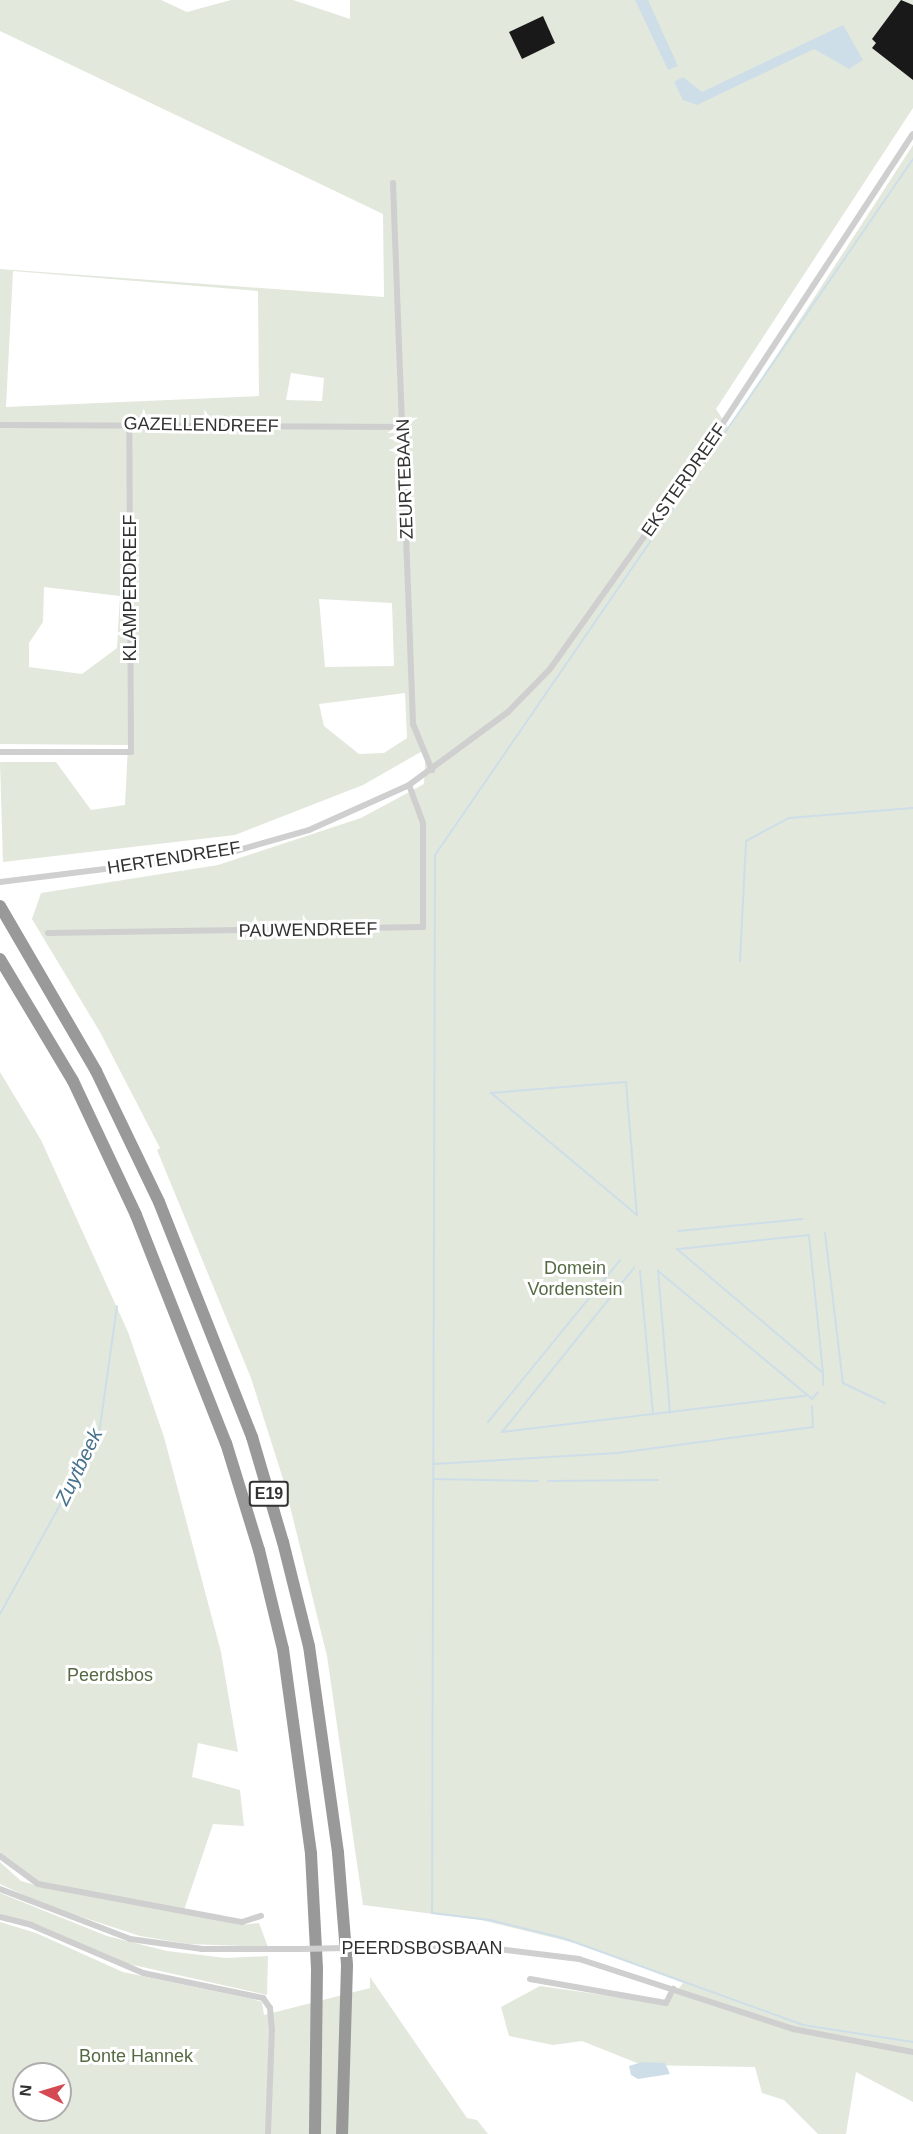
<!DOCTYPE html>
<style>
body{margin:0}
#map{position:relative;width:913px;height:2134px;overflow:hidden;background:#fff;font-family:Helvetica,sans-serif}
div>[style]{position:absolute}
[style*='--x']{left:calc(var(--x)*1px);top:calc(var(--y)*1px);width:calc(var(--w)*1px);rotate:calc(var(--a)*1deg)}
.green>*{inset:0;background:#e2e8dc}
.water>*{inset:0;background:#cedee8}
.stream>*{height:2px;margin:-1px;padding:0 1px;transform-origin:1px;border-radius:1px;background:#cedee8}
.building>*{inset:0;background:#191919}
.street>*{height:6px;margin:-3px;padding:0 3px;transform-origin:3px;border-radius:3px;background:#cfcfcf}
.highway>*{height:12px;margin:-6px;padding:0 6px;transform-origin:6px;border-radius:6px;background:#999}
.street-bridge>*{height:6px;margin:-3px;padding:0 3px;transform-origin:3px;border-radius:3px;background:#cfcfcf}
span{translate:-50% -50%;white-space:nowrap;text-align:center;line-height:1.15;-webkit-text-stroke:6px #fff;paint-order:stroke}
.shield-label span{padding:2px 4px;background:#fff;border:2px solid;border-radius:4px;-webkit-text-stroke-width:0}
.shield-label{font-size:16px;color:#323232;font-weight:700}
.street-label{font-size:18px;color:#323232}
.park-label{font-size:18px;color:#556a43}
.water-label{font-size:20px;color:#48728d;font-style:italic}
.north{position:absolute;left:12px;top:2062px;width:60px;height:60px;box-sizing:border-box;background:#fff;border:2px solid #adadad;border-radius:50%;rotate:275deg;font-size:16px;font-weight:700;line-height:24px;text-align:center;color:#323232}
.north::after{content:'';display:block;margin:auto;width:21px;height:27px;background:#d44a53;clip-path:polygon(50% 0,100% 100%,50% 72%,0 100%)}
</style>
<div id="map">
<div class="green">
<i style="clip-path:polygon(evenodd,0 0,161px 0,187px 12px,231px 0,293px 0,350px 19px,350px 0,913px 0,913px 108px,716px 409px,729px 429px,913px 145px,913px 2102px,856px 2072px,846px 2134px,818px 2134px,784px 2100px,762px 2093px,755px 2067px,642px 2065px,582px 2041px,553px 2045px,509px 2036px,501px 2007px,540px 1986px,666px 2004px,683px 1983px,583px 1945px,481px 1920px,363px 1905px,327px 1656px,284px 1482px,251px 1378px,157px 1150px,160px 1148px,100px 1032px,32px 919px,41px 893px,218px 865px,361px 818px,424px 784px,426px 749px,363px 785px,235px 835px,3px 862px,0 762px,56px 762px,91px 810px,125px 805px,128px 745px,0 744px,0 269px,384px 297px,383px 214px,0 31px,0 0,13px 271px,258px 291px,259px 396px,6px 407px,13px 271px,0 0,291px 373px,324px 378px,322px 401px,286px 400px,291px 373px,0 0,44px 587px,120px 596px,117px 648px,82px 674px,29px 667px,29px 643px,43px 622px,44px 587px,0 0,319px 599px,392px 603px,394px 666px,325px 667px,319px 599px,0 0,405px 693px,407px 738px,384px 753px,359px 754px,324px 726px,319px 704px,405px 693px)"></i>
<i style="clip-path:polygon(0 1072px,41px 1140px,128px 1332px,164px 1437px,221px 1652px,238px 1752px,198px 1743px,192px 1777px,240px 1790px,244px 1826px,213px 1824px,183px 1913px,241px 1925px,259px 1923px,268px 1947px,188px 1944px,140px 1936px,45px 1905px,0 1884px,0 1862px,21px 1881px,53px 1890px,24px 1875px,0 1852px)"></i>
<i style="clip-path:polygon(0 1893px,107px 1936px,167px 1951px,226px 1958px,268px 1956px,267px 1995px,111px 1960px,0 1915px)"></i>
<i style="clip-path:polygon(evenodd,0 1922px,36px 1933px,123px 1972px,252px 1999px,262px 2002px,264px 2015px,370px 1988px,370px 1977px,467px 2118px,477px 2120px,488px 2134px,0 2134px,0 1922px,24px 2074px,60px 2074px,60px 2110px,24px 2110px,24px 2074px)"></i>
</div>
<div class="water">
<i style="clip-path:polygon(635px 0,648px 0,678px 66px,668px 70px)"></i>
<i style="clip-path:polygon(843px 25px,863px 60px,849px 69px,814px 49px,697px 105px,683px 100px,674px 82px,683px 77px,702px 92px)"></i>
<i style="clip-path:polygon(642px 2062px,665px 2063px,670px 2074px,638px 2079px,631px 2075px,629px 2066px)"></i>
</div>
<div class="stream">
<i style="--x:913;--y:159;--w:844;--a:124.48"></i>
<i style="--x:435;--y:855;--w:1051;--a:90.16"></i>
<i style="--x:432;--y:1906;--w:7;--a:90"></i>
<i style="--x:432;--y:1913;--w:58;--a:6.9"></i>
<i style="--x:490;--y:1920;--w:75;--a:13.9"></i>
<i style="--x:563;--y:1938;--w:255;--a:19.9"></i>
<i style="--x:803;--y:2025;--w:111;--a:8.8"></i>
<i style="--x:740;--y:961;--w:120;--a:-87.1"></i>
<i style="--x:746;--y:841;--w:49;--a:-28.1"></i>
<i style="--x:789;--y:818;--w:124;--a:-4.6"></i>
<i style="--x:626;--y:1082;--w:133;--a:85.3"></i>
<i style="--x:637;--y:1215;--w:190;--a:-140.1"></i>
<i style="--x:491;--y:1093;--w:135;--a:-4.7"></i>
<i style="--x:678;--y:1231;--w:125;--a:-5.5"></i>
<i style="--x:825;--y:1233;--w:151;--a:83.2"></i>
<i style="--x:843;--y:1383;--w:47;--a:25.5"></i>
<i style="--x:640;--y:1271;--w:144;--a:84.8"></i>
<i style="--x:823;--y:1385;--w:12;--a:-90"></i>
<i style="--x:823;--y:1373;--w:139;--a:-95.8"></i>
<i style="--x:809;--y:1235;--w:133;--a:173.9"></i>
<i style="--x:677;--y:1249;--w:192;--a:40.3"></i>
<i style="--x:670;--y:1413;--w:143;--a:-94.8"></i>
<i style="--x:658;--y:1271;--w:200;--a:39.7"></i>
<i style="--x:812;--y:1399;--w:9;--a:-49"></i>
<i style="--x:488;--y:1422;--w:209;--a:-50.8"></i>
<i style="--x:502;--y:1432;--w:306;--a:-6.8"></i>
<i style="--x:502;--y:1432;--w:211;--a:-51.2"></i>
<i style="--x:433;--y:1464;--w:185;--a:-3.4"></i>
<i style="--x:618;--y:1453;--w:197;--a:-7.6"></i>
<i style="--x:813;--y:1427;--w:21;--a:-93"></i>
<i style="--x:433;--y:1479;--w:105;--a:1.1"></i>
<i style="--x:548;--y:1481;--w:110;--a:-0.5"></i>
<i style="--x:0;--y:1614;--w:205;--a:-61.2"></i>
<i style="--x:99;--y:1434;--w:129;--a:-82"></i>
</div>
<div class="building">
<i style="clip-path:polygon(901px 0,913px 5px,913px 80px,872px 48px,876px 43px,872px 39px)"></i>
<i style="clip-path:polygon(543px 16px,555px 43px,522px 59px,509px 32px)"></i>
</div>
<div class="street">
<i style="--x:393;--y:183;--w:541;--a:87.88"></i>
<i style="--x:413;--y:724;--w:50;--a:67.6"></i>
<i style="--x:0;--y:425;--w:403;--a:0.3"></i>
<i style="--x:0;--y:752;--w:131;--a:0"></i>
<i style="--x:131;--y:752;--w:328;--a:-90.3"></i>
<i style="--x:0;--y:882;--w:227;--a:-7.1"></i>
<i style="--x:225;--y:854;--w:87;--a:-15.9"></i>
<i style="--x:309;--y:830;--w:110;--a:-24.2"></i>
<i style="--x:409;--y:785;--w:123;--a:-36.4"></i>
<i style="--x:508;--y:712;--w:60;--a:-45.7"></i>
<i style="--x:550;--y:669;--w:255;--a:-54.6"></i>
<i style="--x:698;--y:461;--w:391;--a:-56.7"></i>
<i style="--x:48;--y:933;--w:375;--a:-0.9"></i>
<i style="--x:423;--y:927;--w:104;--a:-90"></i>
<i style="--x:423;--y:823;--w:40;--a:-110.2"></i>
<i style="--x:0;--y:1856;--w:47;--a:36.4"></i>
<i style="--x:38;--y:1884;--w:208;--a:10.6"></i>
<i style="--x:242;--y:1922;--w:20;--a:-18"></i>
<i style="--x:0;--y:1889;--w:139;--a:21"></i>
<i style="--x:130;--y:1939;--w:73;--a:7.9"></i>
<i style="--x:202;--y:1949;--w:98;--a:0"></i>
<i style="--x:0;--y:1917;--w:32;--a:14"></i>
<i style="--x:31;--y:1925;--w:122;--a:23.2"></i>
<i style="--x:143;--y:1973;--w:123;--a:11.8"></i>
<i style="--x:263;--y:1998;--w:12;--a:55"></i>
<i style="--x:270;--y:2008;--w:21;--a:85"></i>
<i style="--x:272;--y:2029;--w:105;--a:92.2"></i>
<i style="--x:391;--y:1947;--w:74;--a:-1.5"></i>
<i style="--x:465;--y:1945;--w:115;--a:7"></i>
<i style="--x:579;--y:1959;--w:225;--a:18.1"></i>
<i style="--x:793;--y:2029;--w:122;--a:10.9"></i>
<i style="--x:530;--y:1979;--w:138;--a:10"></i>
<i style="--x:666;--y:2003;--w:16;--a:-63"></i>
</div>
<div class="highway">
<i style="--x:0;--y:906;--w:191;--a:59.8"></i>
<i style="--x:96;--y:1071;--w:145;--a:64.3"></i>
<i style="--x:159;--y:1202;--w:253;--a:68.4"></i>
<i style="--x:252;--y:1437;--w:109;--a:73.6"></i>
<i style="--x:283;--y:1542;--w:107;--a:76"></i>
<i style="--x:309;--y:1646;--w:209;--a:82"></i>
<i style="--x:338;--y:1853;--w:113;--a:85.4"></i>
<i style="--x:347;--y:1966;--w:168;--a:91.7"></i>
<i style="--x:0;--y:959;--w:142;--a:59.1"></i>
<i style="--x:73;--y:1081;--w:148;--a:64.8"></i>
<i style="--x:136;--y:1215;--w:245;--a:68.5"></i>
<i style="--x:226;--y:1443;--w:112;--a:72.9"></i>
<i style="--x:259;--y:1550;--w:102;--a:76.4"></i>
<i style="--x:283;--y:1649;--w:207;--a:82.2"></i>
<i style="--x:311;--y:1854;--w:114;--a:87"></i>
<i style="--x:317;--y:1968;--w:166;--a:90.7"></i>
</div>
<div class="street-bridge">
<i style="--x:300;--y:1949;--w:91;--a:-1.3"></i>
</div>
<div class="shield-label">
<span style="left:269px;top:1494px">E19</span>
</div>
<div class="street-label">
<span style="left:201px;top:425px;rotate:1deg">GAZELLENDREEF</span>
<span style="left:405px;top:479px;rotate:-92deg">ZEURTEBAAN</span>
<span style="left:684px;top:480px;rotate:-55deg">EKSTERDREEF</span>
<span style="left:130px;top:588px;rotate:-90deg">KLAMPERDREEF</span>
<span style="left:174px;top:858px;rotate:-9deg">HERTENDREEF</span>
<span style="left:308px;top:930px;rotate:-1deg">PAUWENDREEF</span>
<span style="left:422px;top:1948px">PEERDSBOSBAAN</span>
</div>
<div class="park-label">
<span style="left:575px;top:1279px">Domein<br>Vordenstein</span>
<span style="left:110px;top:1675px">Peerdsbos</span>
<span style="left:136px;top:2056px">Bonte Hannek</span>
</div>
<div class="water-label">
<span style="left:79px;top:1467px;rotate:-64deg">Zuytbeek</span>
</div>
<div class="north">N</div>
</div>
